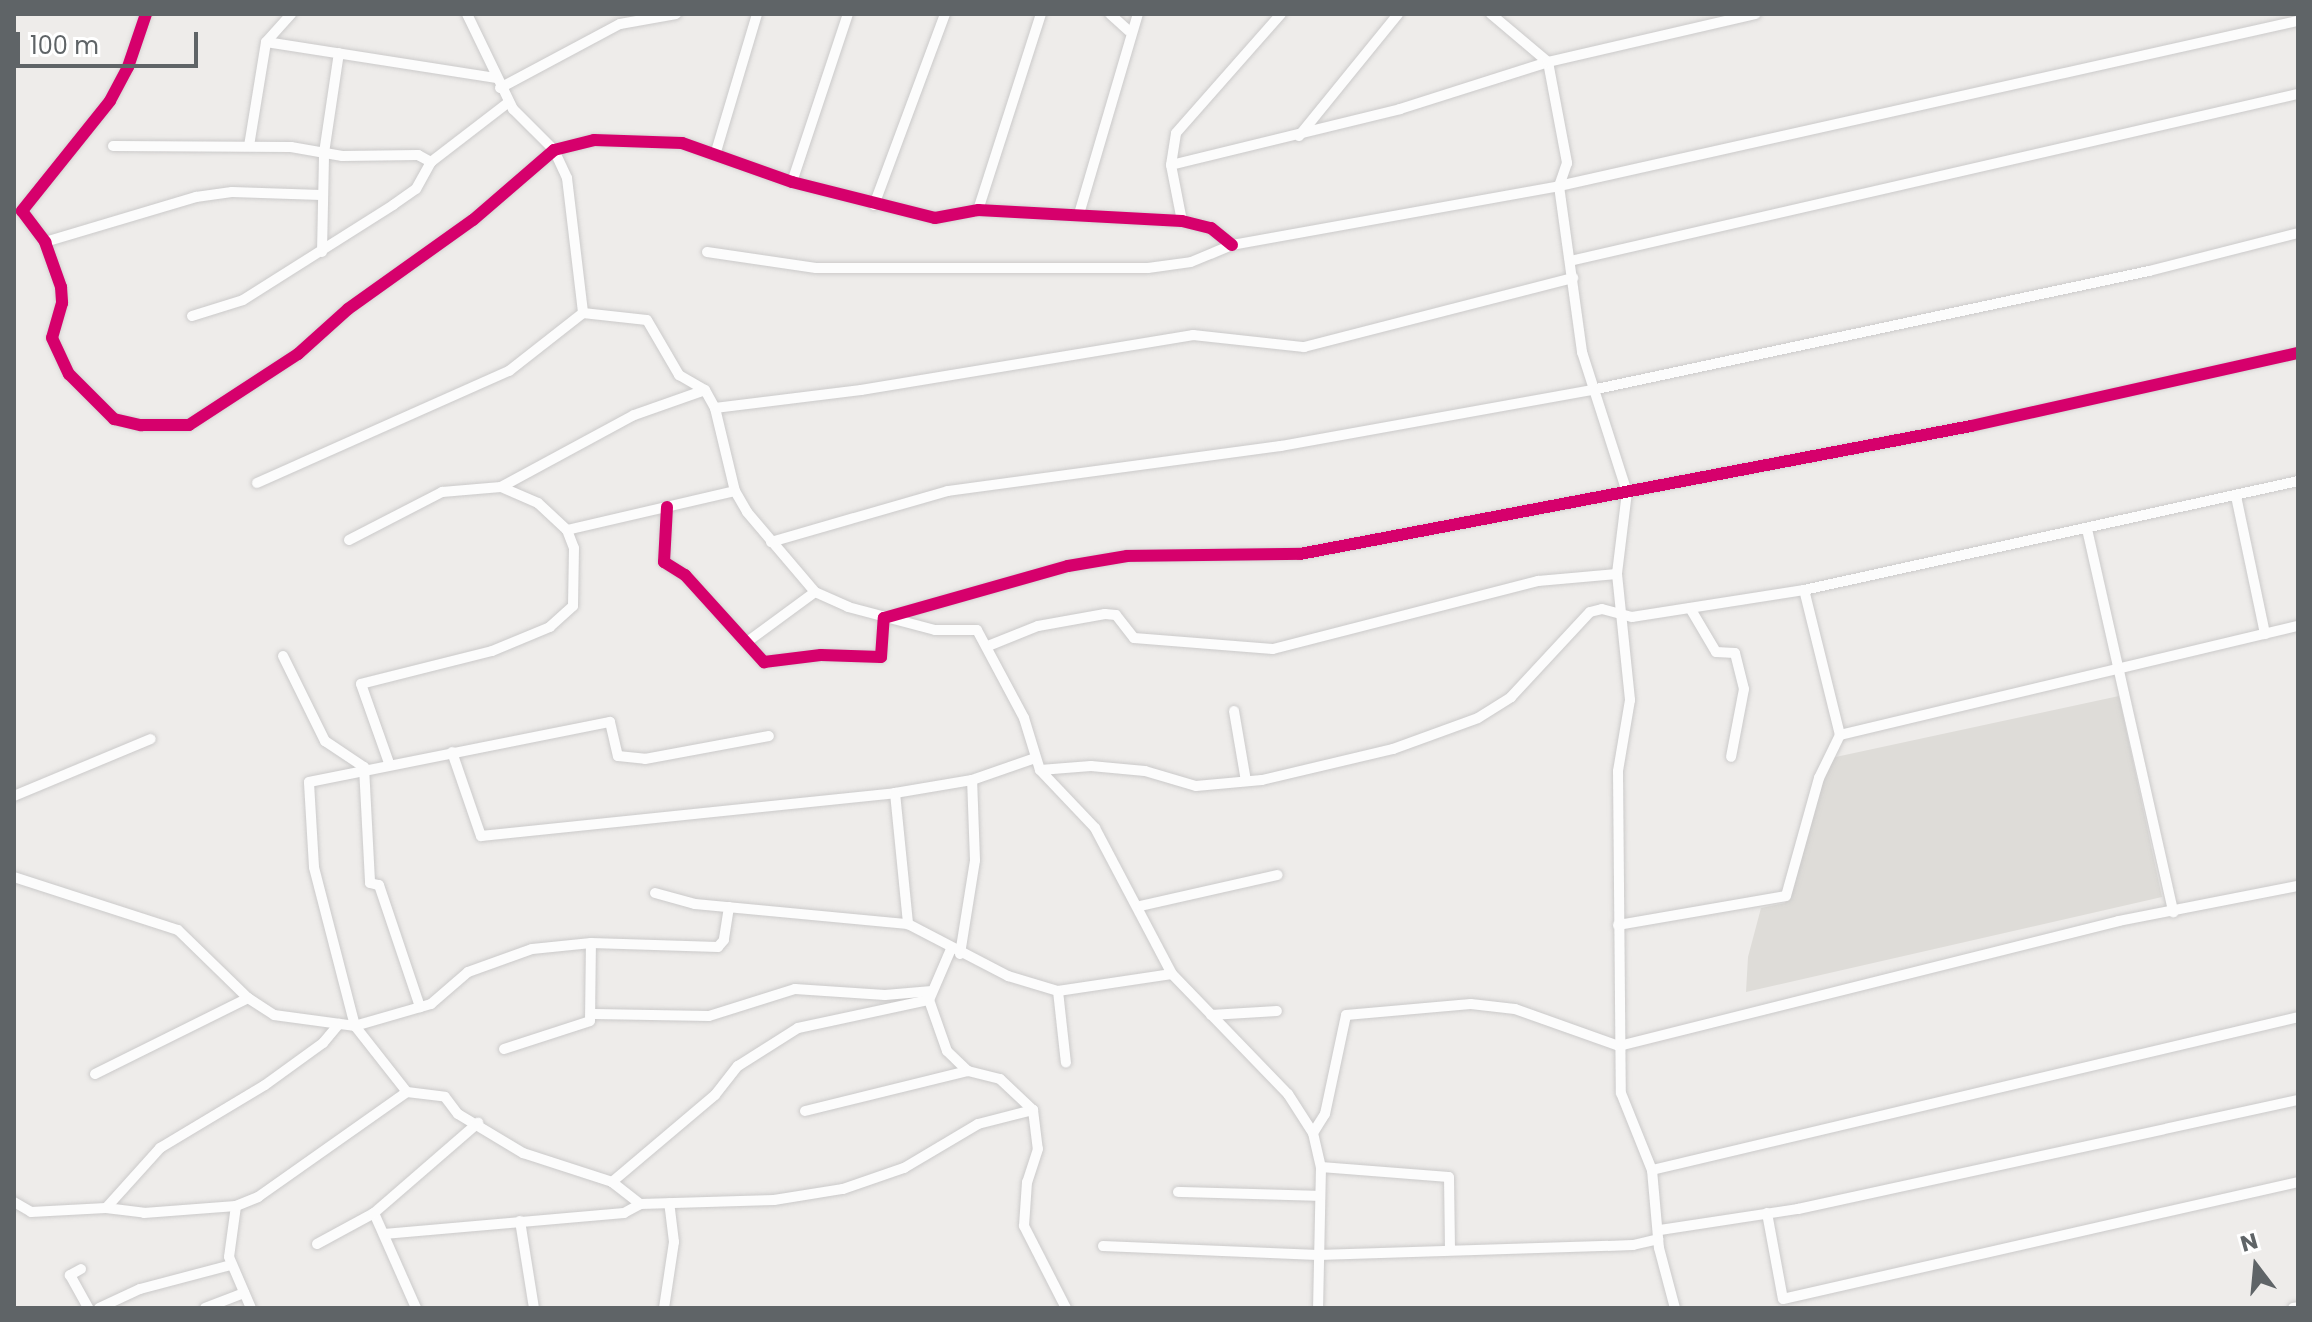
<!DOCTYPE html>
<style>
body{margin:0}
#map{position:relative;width:2312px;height:1322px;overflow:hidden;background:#eeecea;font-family:Poppins,sans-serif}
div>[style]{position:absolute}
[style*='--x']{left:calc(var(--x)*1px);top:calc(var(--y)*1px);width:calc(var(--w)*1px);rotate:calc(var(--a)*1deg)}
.education>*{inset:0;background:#dedcd8}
.roads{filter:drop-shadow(0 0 2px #cbcaca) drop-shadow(0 0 2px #cbcaca)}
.minor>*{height:10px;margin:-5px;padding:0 5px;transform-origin:5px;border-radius:5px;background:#fcfcfc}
.cycleway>*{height:12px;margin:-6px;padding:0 6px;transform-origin:6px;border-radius:6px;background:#d6006c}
span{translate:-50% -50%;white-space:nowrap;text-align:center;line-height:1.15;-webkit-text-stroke:7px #fff;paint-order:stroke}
.frame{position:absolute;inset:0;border:16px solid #5f6467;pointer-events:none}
.north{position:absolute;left:2216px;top:1226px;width:80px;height:80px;-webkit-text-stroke:6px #fff;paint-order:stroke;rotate:344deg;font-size:22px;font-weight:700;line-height:32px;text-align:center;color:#5f6467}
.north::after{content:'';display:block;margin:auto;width:28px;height:36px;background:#5f6467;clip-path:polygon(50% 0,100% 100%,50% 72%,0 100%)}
.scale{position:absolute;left:16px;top:32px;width:182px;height:36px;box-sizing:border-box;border:4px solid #5f6467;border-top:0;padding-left:10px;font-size:24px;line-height:28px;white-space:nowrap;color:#5f6467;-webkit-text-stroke:6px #fff;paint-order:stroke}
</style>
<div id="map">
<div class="education">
<i style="clip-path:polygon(2119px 696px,2162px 897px,1746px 992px,1748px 957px,1761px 908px,1785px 903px,1831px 758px)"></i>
</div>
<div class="roads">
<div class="minor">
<i style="--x:146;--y:14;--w:56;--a:108.8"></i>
<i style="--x:128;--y:67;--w:38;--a:118"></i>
<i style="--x:110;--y:101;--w:141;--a:128.7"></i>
<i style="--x:22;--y:211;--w:39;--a:53"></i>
<i style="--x:45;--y:242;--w:48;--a:70.4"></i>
<i style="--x:61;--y:287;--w:16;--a:86"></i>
<i style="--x:62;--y:303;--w:36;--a:106"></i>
<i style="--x:52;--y:338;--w:40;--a:65"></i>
<i style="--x:69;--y:374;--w:64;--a:45"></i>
<i style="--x:114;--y:419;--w:28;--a:13"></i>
<i style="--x:141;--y:425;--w:48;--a:0"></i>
<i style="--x:189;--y:425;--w:130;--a:-33.1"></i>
<i style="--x:298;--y:354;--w:67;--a:-42"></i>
<i style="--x:348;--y:309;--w:153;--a:-35.5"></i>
<i style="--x:473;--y:220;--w:107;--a:-40.8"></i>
<i style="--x:554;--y:150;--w:41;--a:-14"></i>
<i style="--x:594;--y:140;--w:88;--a:2"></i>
<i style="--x:682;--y:143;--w:117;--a:19.5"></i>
<i style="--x:792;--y:182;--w:147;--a:14.1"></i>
<i style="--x:935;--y:218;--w:44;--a:-10.5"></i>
<i style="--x:978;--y:210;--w:204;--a:3.1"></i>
<i style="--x:1182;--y:221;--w:30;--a:14"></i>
<i style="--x:1211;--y:228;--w:27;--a:39"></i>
<i style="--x:467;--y:14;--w:106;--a:64.2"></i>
<i style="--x:513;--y:109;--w:58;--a:45"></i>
<i style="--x:554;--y:150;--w:31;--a:65"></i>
<i style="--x:567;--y:178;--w:136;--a:83.2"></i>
<i style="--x:1110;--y:14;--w:25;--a:42"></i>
<i style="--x:1491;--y:14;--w:75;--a:40.1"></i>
<i style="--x:1548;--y:62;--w:103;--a:79.3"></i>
<i style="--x:1567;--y:163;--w:24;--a:109"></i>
<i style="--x:1559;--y:186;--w:168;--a:82.1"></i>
<i style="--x:1582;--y:352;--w:147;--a:72.2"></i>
<i style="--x:1627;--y:492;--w:83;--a:97"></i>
<i style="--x:1617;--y:574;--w:127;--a:84.1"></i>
<i style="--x:1630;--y:700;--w:72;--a:99.6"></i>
<i style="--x:1618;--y:771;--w:322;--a:89.5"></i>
<i style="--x:1621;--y:1093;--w:83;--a:68.1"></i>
<i style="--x:1652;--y:1170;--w:78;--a:84.9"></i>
<i style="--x:1659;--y:1248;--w:62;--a:75.1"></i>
<i style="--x:266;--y:42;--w:232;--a:8.9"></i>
<i style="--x:500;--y:88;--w:136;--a:-28.1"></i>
<i style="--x:620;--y:24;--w:57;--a:-10.1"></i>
<i style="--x:1299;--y:136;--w:157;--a:-50.9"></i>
<i style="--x:113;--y:146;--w:178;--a:0.3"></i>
<i style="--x:291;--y:147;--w:52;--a:10"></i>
<i style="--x:342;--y:156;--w:76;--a:-0.8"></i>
<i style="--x:418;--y:155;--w:15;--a:28"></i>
<i style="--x:249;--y:146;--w:105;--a:-80.7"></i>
<i style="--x:266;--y:42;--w:38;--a:-48"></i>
<i style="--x:715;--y:155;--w:147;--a:-73.4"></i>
<i style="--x:1171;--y:165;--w:236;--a:-13.7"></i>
<i style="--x:1400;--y:109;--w:155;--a:-17.6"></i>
<i style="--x:1548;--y:62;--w:213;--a:-13"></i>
<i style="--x:792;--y:182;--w:177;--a:-71.6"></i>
<i style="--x:874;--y:205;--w:204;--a:-69.6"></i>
<i style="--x:978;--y:210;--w:206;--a:-72.2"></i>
<i style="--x:1079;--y:214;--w:209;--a:-73.6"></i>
<i style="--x:1182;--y:221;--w:57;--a:-101.1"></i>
<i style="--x:1171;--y:165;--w:32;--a:-81"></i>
<i style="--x:1176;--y:133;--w:159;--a:-48.6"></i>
<i style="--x:45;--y:242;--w:158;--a:-16.6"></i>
<i style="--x:196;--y:197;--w:36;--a:-8"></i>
<i style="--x:232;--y:192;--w:89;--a:1.9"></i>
<i style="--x:322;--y:252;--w:99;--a:-88.8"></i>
<i style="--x:324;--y:153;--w:101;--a:-81.5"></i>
<i style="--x:707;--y:252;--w:110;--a:8.4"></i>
<i style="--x:816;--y:268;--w:332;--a:0"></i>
<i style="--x:1148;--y:268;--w:43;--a:-7.9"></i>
<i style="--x:1191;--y:262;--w:44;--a:-22.5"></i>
<i style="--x:1232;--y:245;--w:332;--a:-10.2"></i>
<i style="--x:1559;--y:186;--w:757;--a:-12.59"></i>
<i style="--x:1570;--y:261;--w:747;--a:-12.92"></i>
<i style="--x:583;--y:313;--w:64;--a:6.2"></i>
<i style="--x:647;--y:320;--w:64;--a:59.8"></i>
<i style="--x:679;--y:375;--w:30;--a:30"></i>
<i style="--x:705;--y:390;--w:21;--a:61"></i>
<i style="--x:715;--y:408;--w:85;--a:76.5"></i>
<i style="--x:735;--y:491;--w:24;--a:60"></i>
<i style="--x:747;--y:512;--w:105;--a:49.6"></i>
<i style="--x:815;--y:592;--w:36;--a:24"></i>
<i style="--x:848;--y:607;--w:90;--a:14.8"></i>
<i style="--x:935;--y:630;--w:42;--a:0"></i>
<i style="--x:977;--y:630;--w:100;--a:61.9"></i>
<i style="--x:1024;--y:718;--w:54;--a:72.9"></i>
<i style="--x:1040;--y:770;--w:80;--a:46.5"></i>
<i style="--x:1095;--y:828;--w:165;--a:62.2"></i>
<i style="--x:1172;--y:974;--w:167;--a:46"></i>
<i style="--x:1288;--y:1094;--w:46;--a:57.3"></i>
<i style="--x:1313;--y:1133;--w:35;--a:77"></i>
<i style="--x:1321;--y:1167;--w:141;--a:91.2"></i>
<i style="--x:192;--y:316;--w:53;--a:-17.4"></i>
<i style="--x:243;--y:300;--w:178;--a:-32.3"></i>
<i style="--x:393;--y:205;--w:28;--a:-35"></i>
<i style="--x:416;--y:189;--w:31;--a:-61"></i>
<i style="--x:431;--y:162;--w:98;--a:-37.6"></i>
<i style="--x:715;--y:408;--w:147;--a:-7"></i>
<i style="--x:861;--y:390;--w:337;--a:-9.4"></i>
<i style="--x:1193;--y:335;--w:112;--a:6.2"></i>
<i style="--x:1304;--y:347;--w:278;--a:-14.4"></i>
<i style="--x:257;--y:483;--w:276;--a:-24"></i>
<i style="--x:509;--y:371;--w:94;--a:-38.1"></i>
<i style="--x:501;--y:487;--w:151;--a:-28.4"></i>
<i style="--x:634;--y:415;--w:75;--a:-19.4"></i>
<i style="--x:2236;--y:496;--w:141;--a:78.1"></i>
<i style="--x:667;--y:507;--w:55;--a:93.1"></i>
<i style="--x:664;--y:562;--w:25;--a:32"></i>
<i style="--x:685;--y:575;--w:118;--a:47.8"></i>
<i style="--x:764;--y:662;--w:57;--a:-7"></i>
<i style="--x:821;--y:655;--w:60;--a:1.9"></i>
<i style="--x:881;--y:657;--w:39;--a:-86"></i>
<i style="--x:884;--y:618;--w:191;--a:-15.8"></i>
<i style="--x:1068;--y:566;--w:60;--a:-9.6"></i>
<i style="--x:1127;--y:556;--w:173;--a:-0.7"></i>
<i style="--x:1300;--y:554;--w:683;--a:-10.8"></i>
<i style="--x:1971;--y:426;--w:335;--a:-12.6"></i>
<i style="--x:2087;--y:529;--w:393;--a:77.3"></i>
<i style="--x:567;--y:530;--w:172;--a:-13.1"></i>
<i style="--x:349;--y:540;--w:105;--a:-27.3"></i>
<i style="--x:442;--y:492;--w:59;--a:-4.8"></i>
<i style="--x:501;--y:487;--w:40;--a:23.4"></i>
<i style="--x:538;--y:503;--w:40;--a:43"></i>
<i style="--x:567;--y:530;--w:19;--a:69"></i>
<i style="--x:574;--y:548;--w:58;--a:91"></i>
<i style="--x:573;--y:606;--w:31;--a:138"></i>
<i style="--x:550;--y:627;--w:63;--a:157.5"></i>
<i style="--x:492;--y:651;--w:135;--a:165.9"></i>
<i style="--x:361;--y:684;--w:84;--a:70.5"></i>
<i style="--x:771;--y:542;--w:184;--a:-16.1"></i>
<i style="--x:948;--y:491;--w:336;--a:-7.7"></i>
<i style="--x:1281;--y:446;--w:316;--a:-10.2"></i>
<i style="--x:1592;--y:390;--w:570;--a:-12.06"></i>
<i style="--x:2149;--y:271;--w:154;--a:-14.3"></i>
<i style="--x:1690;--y:608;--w:51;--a:59.4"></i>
<i style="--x:1716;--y:652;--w:19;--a:3"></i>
<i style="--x:1735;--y:653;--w:37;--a:76"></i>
<i style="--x:1744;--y:689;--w:69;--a:100.8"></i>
<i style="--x:747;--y:642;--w:84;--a:-36.3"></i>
<i style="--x:988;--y:646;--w:54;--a:-21.8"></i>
<i style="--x:1038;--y:626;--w:68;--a:-10.2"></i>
<i style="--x:1105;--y:614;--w:11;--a:5"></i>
<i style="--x:1116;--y:615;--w:29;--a:52"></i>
<i style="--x:1134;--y:638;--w:139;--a:4.5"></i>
<i style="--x:1273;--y:649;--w:274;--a:-14.4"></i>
<i style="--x:1538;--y:581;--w:79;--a:-5.1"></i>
<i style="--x:283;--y:656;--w:95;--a:63.7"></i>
<i style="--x:325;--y:741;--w:47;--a:33.7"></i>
<i style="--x:364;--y:767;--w:116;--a:87"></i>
<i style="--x:370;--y:883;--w:9;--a:13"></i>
<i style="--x:379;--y:885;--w:129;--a:71.4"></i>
<i style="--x:1234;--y:711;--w:71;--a:80.3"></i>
<i style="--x:1840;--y:735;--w:471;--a:-13.4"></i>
<i style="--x:452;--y:752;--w:89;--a:71"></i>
<i style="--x:481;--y:836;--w:416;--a:-5.9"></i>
<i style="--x:895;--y:793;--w:78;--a:-9.6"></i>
<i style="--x:972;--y:780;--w:67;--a:-19.2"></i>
<i style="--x:1040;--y:770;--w:51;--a:-4.5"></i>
<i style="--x:1091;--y:766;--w:54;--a:5.3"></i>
<i style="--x:1145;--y:771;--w:53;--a:16.4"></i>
<i style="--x:1196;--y:786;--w:66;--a:-5.2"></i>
<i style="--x:1262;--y:780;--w:135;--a:-13.3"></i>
<i style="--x:1393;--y:749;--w:90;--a:-20"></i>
<i style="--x:1478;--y:718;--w:39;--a:-32"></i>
<i style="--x:1511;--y:697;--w:116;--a:-47.1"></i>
<i style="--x:1590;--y:612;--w:12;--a:-14"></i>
<i style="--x:1602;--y:609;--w:31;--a:15"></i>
<i style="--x:1632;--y:617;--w:174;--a:-8.9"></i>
<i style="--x:1804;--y:590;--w:506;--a:-12.44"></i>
<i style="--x:895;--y:793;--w:132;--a:84.3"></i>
<i style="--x:14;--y:796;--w:148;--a:-22.6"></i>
<i style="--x:14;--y:877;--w:172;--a:17.9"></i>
<i style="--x:178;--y:930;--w:98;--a:44.2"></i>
<i style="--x:248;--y:998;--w:31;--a:33"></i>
<i style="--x:274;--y:1015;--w:82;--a:7.7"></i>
<i style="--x:355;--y:1026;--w:84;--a:51.8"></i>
<i style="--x:407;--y:1092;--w:38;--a:7"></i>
<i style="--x:445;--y:1097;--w:21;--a:53"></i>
<i style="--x:458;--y:1114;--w:76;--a:31"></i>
<i style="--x:523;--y:1153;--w:94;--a:18"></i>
<i style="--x:612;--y:1182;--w:36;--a:38"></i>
<i style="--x:640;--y:1204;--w:134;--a:-1.7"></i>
<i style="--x:774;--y:1200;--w:70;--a:-9.1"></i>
<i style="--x:843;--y:1189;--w:65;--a:-19"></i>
<i style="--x:904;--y:1168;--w:86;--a:-30.7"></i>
<i style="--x:978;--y:1124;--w:57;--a:-14.3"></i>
<i style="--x:655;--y:893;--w:41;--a:15.4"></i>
<i style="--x:695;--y:904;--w:214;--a:5.4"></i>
<i style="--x:908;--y:924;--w:113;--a:27.5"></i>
<i style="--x:1008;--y:976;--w:52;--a:16.7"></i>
<i style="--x:1058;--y:991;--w:115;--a:-8.5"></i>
<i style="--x:1140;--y:906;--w:141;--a:-12.7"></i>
<i style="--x:729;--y:907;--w:33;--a:99"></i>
<i style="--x:724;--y:940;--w:9;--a:131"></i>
<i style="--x:718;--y:947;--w:127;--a:-178.2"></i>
<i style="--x:591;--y:943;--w:59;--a:174.2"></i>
<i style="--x:532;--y:949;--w:68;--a:160.2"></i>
<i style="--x:468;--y:972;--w:49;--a:139.1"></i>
<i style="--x:431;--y:1004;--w:79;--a:163.9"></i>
<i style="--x:355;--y:1026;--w:164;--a:-104.5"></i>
<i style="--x:314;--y:867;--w:85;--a:-93.4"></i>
<i style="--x:309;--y:782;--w:307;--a:-11.3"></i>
<i style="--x:610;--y:722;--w:35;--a:77"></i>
<i style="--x:618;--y:756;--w:27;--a:6"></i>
<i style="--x:645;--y:759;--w:126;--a:-10.5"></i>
<i style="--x:1618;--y:925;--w:170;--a:-9.8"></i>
<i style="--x:1786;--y:896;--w:123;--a:-74.4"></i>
<i style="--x:1819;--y:778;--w:48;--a:-64"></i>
<i style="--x:1840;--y:735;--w:149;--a:-103.9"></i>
<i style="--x:951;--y:949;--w:56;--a:113.3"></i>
<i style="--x:929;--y:1000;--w:54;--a:70.6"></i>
<i style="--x:947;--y:1051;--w:29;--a:44"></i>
<i style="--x:960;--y:954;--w:95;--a:-80.9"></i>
<i style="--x:975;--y:860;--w:80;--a:-92.1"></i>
<i style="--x:1058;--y:991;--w:72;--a:83.7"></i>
<i style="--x:594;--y:1014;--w:115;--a:1"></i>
<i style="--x:709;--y:1016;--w:90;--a:-17.4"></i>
<i style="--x:795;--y:989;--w:90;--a:3.8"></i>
<i style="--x:885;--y:995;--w:47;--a:-4.9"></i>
<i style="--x:1211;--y:1015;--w:66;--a:-3.5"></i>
<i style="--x:504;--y:1049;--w:90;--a:-18"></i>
<i style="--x:590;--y:1021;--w:78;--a:-89.3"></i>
<i style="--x:95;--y:1074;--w:171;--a:-26.4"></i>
<i style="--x:805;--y:1111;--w:168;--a:-13.8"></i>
<i style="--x:968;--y:1071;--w:33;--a:14"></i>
<i style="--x:1000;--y:1079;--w:45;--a:43.2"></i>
<i style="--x:1033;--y:1110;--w:39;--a:83"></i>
<i style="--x:1038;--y:1149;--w:35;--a:108"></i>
<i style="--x:1027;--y:1182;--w:44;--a:93.9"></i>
<i style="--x:1024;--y:1226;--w:92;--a:62.9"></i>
<i style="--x:1313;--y:1133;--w:22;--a:-58"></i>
<i style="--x:1325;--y:1114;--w:101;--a:-78"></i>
<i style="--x:1346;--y:1015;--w:125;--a:-5"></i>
<i style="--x:1471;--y:1004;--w:44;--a:6.5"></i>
<i style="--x:1515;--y:1009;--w:110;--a:19.6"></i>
<i style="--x:1619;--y:1046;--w:515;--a:-14.04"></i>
<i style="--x:2119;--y:921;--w:182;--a:-11.1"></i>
<i style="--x:1321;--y:1167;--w:128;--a:4.5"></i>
<i style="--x:1449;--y:1177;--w:73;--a:89.2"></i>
<i style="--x:1652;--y:1170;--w:664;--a:-13.32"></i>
<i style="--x:612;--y:1182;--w:135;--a:-40.2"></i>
<i style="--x:715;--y:1095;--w:37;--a:-52"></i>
<i style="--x:738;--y:1066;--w:71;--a:-32.3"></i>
<i style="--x:798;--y:1028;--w:134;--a:-12.1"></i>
<i style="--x:1178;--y:1192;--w:141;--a:1.6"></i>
<i style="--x:14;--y:1202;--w:20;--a:30"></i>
<i style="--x:31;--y:1212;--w:75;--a:-3.1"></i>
<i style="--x:106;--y:1208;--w:38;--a:7"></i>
<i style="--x:144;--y:1213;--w:92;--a:-4.4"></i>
<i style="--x:236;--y:1206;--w:24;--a:-22"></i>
<i style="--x:258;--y:1197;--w:182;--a:-35.2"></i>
<i style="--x:236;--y:1206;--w:51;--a:97.8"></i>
<i style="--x:229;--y:1257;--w:56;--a:66.7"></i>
<i style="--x:106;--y:1208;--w:81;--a:-48"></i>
<i style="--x:160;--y:1148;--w:122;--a:-31"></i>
<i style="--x:265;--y:1085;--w:72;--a:-35.9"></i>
<i style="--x:323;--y:1043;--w:25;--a:-50"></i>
<i style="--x:374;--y:1213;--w:104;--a:66.1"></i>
<i style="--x:1767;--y:1213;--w:87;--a:79.5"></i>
<i style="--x:1783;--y:1299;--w:528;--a:-12.8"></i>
<i style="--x:520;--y:1221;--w:88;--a:80.9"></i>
<i style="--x:1660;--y:1230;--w:140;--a:-8.7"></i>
<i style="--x:1798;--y:1209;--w:512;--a:-12.3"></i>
<i style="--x:384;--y:1234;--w:241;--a:-5"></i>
<i style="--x:624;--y:1213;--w:18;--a:-29"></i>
<i style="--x:317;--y:1244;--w:65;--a:-28.5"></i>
<i style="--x:374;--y:1213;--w:138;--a:-40.9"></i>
<i style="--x:1103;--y:1246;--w:215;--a:2.4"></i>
<i style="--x:1318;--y:1255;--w:315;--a:-1.8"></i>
<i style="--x:1633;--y:1245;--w:26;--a:-13"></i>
<i style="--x:81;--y:1269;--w:13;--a:151"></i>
<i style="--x:70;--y:1275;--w:38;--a:61"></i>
<i style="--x:99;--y:1308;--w:45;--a:-24.9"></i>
<i style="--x:140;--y:1289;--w:94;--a:-14.8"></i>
<i style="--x:205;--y:1308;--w:42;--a:-21"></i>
<i style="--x:664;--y:1308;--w:67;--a:-81.4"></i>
<i style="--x:674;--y:1242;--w:39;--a:-97"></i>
<i style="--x:2293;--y:1308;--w:5;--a:-11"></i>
</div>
</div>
<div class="cycleway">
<i style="--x:146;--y:14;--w:56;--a:108.8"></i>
<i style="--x:128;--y:67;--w:38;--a:118"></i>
<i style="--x:110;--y:101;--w:141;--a:128.7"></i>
<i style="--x:22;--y:211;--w:39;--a:53"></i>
<i style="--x:45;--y:242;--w:48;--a:70.4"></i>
<i style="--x:61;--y:287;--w:16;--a:86"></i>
<i style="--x:62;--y:303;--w:36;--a:106"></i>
<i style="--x:52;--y:338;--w:40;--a:65"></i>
<i style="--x:69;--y:374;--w:64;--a:45"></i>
<i style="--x:114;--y:419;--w:28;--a:13"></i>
<i style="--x:141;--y:425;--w:48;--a:0"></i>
<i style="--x:189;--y:425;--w:130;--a:-33.1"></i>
<i style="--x:298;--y:354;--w:67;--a:-42"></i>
<i style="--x:348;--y:309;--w:153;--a:-35.5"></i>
<i style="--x:473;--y:220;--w:107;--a:-40.8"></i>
<i style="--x:554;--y:150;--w:41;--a:-14"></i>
<i style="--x:594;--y:140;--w:88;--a:2"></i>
<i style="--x:682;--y:143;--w:117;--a:19.5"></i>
<i style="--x:792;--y:182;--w:147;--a:14.1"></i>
<i style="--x:935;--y:218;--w:44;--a:-10.5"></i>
<i style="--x:978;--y:210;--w:204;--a:3.1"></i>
<i style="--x:1182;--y:221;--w:30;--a:14"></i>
<i style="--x:1211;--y:228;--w:27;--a:39"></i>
<i style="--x:667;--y:507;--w:55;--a:93.1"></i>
<i style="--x:664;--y:562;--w:25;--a:32"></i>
<i style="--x:685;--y:575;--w:118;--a:47.8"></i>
<i style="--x:764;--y:662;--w:57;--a:-7"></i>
<i style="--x:821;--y:655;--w:60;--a:1.9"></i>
<i style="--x:881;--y:657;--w:39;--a:-86"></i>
<i style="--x:884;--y:618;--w:191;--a:-15.8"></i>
<i style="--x:1068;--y:566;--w:60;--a:-9.6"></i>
<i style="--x:1127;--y:556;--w:173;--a:-0.7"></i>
<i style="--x:1300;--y:554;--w:683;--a:-10.8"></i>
<i style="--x:1971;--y:426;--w:335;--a:-12.6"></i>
</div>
<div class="frame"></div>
<div class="north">N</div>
<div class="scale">100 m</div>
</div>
